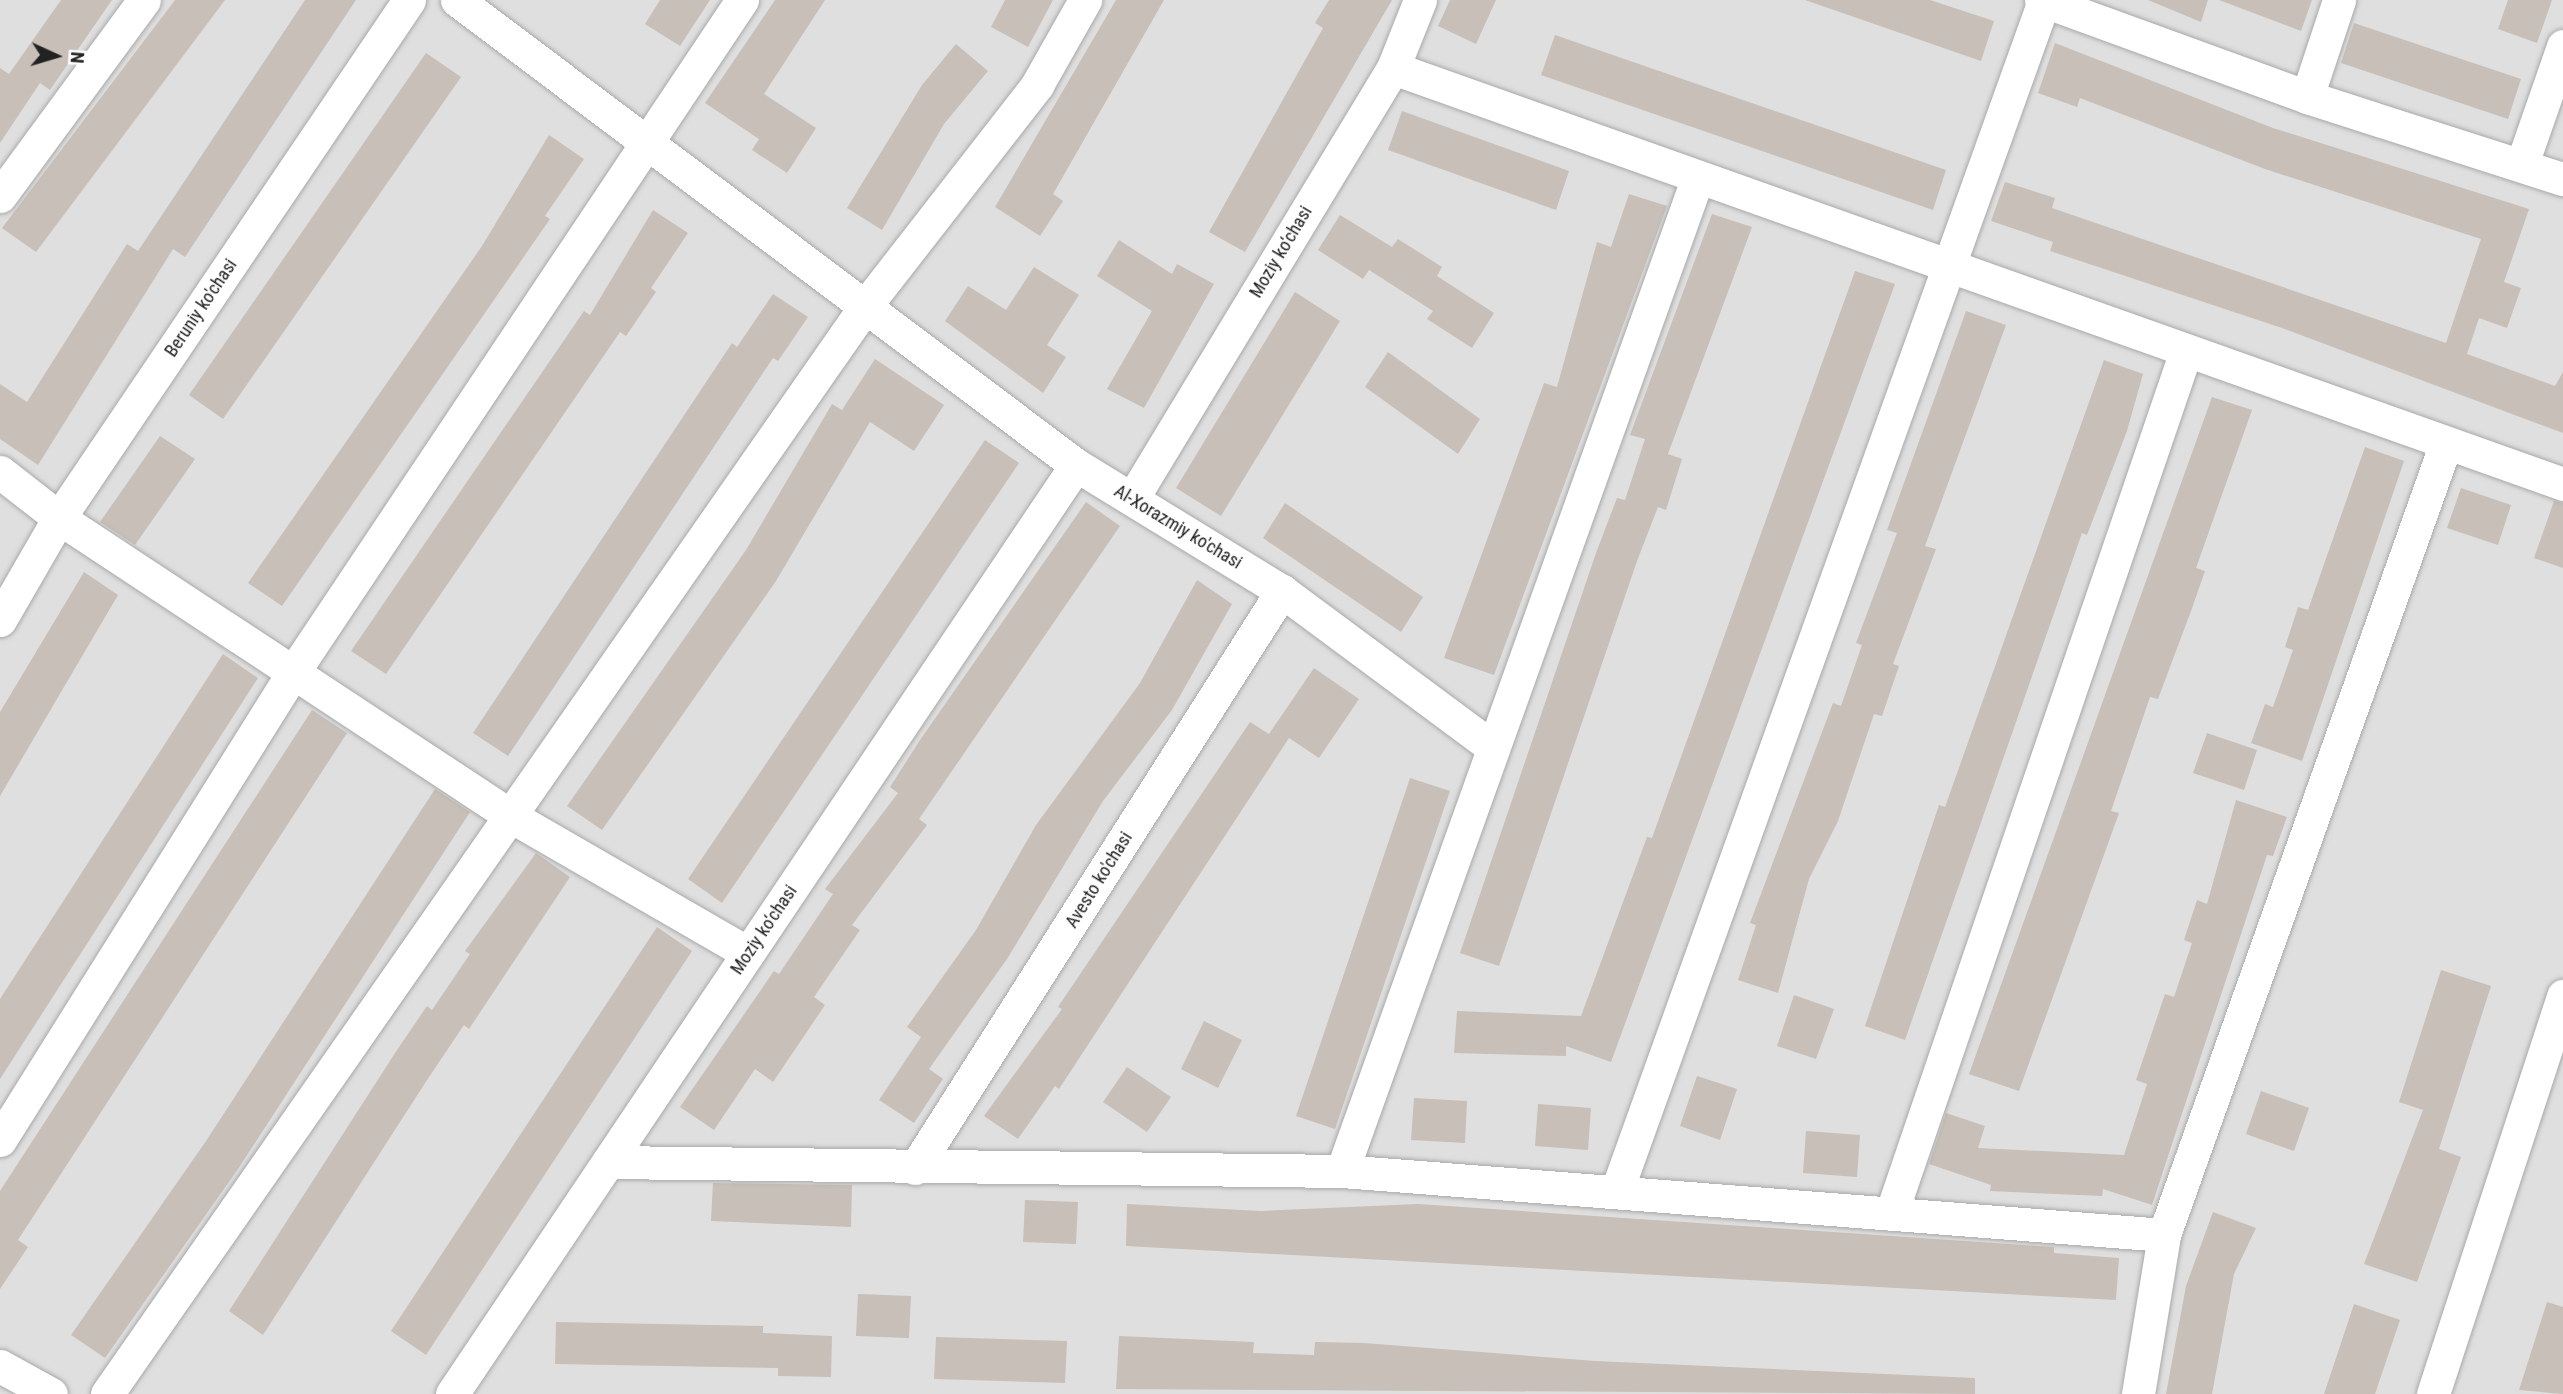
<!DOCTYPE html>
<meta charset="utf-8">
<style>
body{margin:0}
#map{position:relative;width:2563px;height:1394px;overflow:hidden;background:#f2efe9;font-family:"Roboto Condensed",sans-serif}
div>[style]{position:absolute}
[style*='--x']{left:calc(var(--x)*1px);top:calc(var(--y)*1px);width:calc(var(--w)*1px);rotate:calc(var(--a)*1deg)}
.residential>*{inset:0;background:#e0dfdf}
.building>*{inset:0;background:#c7bfb8}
.roads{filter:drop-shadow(0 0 2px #a9a9a9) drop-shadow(0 0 2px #a9a9a9)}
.minor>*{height:33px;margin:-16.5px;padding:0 16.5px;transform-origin:16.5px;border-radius:16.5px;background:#fff}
span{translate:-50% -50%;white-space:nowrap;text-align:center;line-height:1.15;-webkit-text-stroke:6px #fff;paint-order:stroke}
.street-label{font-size:18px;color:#222}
.north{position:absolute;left:21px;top:21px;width:70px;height:70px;-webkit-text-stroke:5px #fff;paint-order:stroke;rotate:94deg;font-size:19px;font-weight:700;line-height:28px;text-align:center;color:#222}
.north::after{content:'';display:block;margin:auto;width:24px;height:32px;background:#222;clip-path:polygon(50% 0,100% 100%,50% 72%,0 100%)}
</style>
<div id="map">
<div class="residential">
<i style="clip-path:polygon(0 0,2563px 0,2563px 1394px,0 1394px)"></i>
</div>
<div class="building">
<i style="clip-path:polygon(61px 0,112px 0,50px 90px,40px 83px,0 143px,0 68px,9px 74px)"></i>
<i style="clip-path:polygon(175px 0,225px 0,36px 252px,2px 228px)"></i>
<i style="clip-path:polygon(305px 0,356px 0,185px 257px,173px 249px,38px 465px,0 439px,0 384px,27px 402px,127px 244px,138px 251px)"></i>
<i style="clip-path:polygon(660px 0,710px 0,680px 46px,645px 24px)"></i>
<i style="clip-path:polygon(775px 0,825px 0,764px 94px,816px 128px,787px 173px,752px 150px,759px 139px,705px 103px)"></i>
<i style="clip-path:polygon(1005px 0,1053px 0,1028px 47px,991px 27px)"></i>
<i style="clip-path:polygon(1116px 0,1164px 0,1053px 194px,1063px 201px,1040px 236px,995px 207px)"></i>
<i style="clip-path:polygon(1329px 0,1392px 0,1245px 252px,1209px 232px,1323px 28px,1315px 23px)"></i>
<i style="clip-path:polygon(1450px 0,1496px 0,1476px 44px,1438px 26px)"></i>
<i style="clip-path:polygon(1805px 0,1930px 0,1994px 21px,1981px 61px)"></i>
<i style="clip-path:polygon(2148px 0,2208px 0,2201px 22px)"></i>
<i style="clip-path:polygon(2219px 0,2312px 0,2301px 31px)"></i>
<i style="clip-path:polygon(2508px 0,2552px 0,2537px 43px,2498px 29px)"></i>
<i style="clip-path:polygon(2354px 23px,2521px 79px,2508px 119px,2341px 63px)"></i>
<i style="clip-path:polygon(1555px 35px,1946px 170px,1933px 210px,1541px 75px)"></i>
<i style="clip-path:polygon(2055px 43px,2273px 128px,2529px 209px,2504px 282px,2521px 288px,2507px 328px,2479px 318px,2467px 354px,2555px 386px,2563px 372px,2563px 433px,2279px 327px,2050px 251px,2053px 242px,1991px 221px,2005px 182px,2055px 198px,2052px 208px,2446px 343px,2481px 239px,2265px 169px,2080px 98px,2077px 107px,2038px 93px)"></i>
<i style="clip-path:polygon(956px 44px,988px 71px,944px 124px,882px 230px,847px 208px,922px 85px)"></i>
<i style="clip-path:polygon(426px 53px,461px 77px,223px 419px,189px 395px)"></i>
<i style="clip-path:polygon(1402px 111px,1569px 171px,1556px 210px,1388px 150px)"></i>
<i style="clip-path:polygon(549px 135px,584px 159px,545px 216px,550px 219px,282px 606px,248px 583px,482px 246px)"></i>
<i style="clip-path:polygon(1629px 194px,1667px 206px,1494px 675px,1444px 658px,1544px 383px,1557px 387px,1597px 242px,1611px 247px)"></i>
<i style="clip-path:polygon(653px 210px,688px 233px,651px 288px,656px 292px,626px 336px,620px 332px,386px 674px,351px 651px,584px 311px,590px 315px)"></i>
<i style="clip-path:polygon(1712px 214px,1752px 227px,1668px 454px,1682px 459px,1666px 510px,1658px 507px,1637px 561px,1499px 966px,1460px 953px,1596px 553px,1617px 498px,1625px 500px,1645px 439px,1630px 435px)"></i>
<i style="clip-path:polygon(1340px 215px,1392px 247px,1398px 239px,1442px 267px,1437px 276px,1494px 313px,1472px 348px,1427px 319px,1433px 311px,1369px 270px,1363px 279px,1318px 250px)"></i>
<i style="clip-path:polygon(1119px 240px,1172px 274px,1177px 264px,1214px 284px,1144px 408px,1107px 389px,1152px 311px,1097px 276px)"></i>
<i style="clip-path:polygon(1034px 267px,1079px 295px,1047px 345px,1066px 357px,1043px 393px,945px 321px,968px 286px,1006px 310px)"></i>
<i style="clip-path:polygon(1855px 271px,1895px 284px,1611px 1062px,1566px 1046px,1566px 1056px,1454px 1053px,1457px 1011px,1581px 1016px,1647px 837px,1652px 838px)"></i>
<i style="clip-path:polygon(1295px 292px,1340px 321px,1221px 516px,1176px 488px)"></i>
<i style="clip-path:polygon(773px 294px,808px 317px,778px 361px,773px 358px,508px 756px,473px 733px,732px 343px,737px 347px)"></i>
<i style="clip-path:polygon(1966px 311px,2006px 325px,1925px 546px,1936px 549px,1893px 664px,1899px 666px,1882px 716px,1874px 714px,1838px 821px,1809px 879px,1778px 993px,1738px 980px,1756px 925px,1750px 923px,1833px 703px,1841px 706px,1862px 645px,1856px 643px,1897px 533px,1887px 530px)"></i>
<i style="clip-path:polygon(1388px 352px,1480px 419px,1458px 454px,1365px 387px)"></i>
<i style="clip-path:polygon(875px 359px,944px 405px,914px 451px,870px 422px,776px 581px,602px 830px,567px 806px,746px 550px,832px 404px,842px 410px)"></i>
<i style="clip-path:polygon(2104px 360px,2143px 374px,2127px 431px,2087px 535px,2082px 533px,1905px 1040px,1865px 1026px,1939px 805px,1945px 807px)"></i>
<i style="clip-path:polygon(2212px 397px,2252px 410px,2196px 568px,2205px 571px,2191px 611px,2158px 699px,2150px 697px,2111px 811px,2119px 813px,2019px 1091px,1969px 1074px)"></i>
<i style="clip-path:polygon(160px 436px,195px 459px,135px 545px,100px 522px)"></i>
<i style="clip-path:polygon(985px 440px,1019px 463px,722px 903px,688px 879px)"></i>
<i style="clip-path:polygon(2365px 447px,2404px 461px,2302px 761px,2251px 743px,2265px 704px,2273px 707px,2293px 650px,2285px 647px,2298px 607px,2308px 610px)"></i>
<i style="clip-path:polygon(2461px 488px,2511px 505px,2498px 545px,2447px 528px)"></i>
<i style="clip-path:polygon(2554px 501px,2563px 503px,2563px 568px,2534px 558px)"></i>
<i style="clip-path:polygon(1086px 502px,1120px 526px,919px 819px,927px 825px,852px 925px,860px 930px,814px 997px,825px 1005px,773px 1082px,755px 1069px,714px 1130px,680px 1107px,774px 971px,779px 974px,833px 894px,825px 889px,898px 793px,890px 787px,920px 740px)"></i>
<i style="clip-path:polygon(1285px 503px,1423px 597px,1401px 632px,1263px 538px)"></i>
<i style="clip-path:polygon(84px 572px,118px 595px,0 796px,0 712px)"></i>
<i style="clip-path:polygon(1197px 580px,1232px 604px,1172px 710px,1103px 801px,1007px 959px,929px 1069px,943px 1079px,914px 1123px,879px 1100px,921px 1037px,907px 1027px,976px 930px,1036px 825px,1140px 683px)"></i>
<i style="clip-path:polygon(223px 654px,258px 678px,0 1079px,0 999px)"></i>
<i style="clip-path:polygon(1314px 668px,1359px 699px,1319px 758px,1289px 738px,1059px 1089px,1055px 1086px,1018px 1139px,984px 1116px,1062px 1009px,1058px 1007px,1250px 722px,1269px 734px)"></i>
<i style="clip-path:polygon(312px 710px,347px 733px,18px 1240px,28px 1247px,0 1289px,0 1191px)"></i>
<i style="clip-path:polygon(2207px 733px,2257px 750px,2244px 790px,2193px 773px)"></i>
<i style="clip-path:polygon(1410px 778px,1450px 791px,1335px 1129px,1296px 1116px)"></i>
<i style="clip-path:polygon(435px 789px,470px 812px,238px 1169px,105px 1358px,71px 1335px,206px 1141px)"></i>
<i style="clip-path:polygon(2236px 800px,2287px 817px,2273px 856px,2267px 855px,2152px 1205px,2103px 1189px,2102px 1196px,1990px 1191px,1991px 1185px,1929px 1164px,1946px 1113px,1985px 1126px,1978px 1148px,2124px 1155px,2147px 1084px,2136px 1080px,2165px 994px,2174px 997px,2192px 943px,2184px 940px,2197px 900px,2207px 904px)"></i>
<i style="clip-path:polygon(536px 853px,570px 877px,469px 1029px,464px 1025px,427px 1080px,263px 1335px,229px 1311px,397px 1050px,427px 1006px,432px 1010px,470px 954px,465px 951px)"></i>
<i style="clip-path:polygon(657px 927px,692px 951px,426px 1355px,391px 1331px)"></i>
<i style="clip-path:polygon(2441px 970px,2491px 986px,2439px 1149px,2461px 1157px,2417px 1282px,2364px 1264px,2423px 1110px,2399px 1102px)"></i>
<i style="clip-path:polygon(1794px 995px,1834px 1009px,1816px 1059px,1777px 1046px)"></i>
<i style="clip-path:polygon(1204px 1021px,1242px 1040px,1218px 1088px,1181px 1069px)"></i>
<i style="clip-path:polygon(1127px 1067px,1171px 1097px,1147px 1132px,1103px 1102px)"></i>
<i style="clip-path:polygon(1697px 1076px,1737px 1089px,1720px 1140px,1680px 1126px)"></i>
<i style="clip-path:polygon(2261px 1091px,2309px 1108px,2294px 1151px,2246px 1134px)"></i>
<i style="clip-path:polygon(1414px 1098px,1467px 1101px,1465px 1143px,1411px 1140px)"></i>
<i style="clip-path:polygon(1538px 1104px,1591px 1108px,1588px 1150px,1535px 1146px)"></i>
<i style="clip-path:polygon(1806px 1131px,1860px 1135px,1857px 1177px,1803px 1173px)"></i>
<i style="clip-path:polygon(713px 1183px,852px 1185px,851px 1227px,711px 1221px)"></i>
<i style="clip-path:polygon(1025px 1200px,1078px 1202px,1076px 1244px,1023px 1242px)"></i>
<i style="clip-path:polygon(1127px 1204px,1261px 1211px,1418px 1204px,2054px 1247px,2054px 1253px,2119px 1258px,2116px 1300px,1126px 1246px)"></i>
<i style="clip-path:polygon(2213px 1212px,2256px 1228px,2234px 1274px,2212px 1394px,2166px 1394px,2186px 1286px)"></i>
<i style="clip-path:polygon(858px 1294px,911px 1296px,909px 1338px,856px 1336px)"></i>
<i style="clip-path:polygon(2547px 1302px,2563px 1307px,2563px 1394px,2519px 1390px)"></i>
<i style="clip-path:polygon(2354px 1304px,2400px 1320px,2375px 1394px,2324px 1394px)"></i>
<i style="clip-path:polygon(556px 1322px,763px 1326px,763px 1333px,832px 1336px,831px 1377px,778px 1376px,778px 1368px,555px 1364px)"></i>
<i style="clip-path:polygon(1119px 1336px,1254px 1342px,1253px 1353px,1314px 1355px,1315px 1342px,1364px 1343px,1595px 1361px,1975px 1378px,1975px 1394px,1116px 1389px)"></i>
<i style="clip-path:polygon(936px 1337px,1067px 1341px,1065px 1383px,934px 1379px)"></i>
</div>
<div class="roads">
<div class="minor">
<i style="--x:457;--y:0;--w:774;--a:36.91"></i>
<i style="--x:1076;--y:465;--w:241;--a:31.5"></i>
<i style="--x:1282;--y:591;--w:260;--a:36.6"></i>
<i style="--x:2041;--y:0;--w:283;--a:20"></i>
<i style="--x:2307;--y:97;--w:269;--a:17.8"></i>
<i style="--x:1393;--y:68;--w:1242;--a:19.57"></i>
<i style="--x:2307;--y:97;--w:102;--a:-71.7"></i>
<i style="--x:2522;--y:164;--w:125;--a:-70.8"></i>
<i style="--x:0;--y:196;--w:243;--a:-53.7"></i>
<i style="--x:0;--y:472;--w:75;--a:37.9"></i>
<i style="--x:59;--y:518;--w:545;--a:33.4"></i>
<i style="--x:514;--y:818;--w:270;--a:30"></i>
<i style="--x:1132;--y:499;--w:504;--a:-58.8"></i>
<i style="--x:1393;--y:68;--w:73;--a:-68.3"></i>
<i style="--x:0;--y:620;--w:118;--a:-60"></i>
<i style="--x:59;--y:518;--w:625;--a:-55.95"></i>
<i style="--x:0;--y:1140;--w:554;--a:-57.92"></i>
<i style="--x:294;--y:671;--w:807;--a:-56.27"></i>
<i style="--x:608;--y:1162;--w:734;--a:0.7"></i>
<i style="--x:1342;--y:1171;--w:824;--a:4.45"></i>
<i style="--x:915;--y:1168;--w:684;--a:-57.54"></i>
<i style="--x:1342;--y:1171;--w:1056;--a:-70.3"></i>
<i style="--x:1617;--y:1190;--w:1263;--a:-70.25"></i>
<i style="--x:1891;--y:1214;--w:912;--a:-71.13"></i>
<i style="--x:0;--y:1366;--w:58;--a:28.8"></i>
<i style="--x:107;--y:1394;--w:1327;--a:-55.12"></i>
<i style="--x:866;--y:305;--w:279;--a:-52.1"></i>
<i style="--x:1037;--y:85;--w:98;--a:-60.5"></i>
<i style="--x:452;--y:1394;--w:1119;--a:-56.11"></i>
<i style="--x:2138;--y:1394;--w:161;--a:-80.7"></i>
<i style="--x:2164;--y:1235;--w:841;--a:-70.4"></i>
<i style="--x:2433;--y:1394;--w:419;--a:-71.9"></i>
</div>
</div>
<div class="street-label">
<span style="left:1281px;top:252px;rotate:-59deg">Moziy ko‘chasi</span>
<span style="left:201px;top:308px;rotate:-56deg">Beruniy ko'chasi</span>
<span style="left:1178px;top:527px;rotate:31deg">Al-Xorazmiy ko'chasi</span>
<span style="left:1099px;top:880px;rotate:-58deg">Avesto ko'chasi</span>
<span style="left:764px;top:930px;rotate:-56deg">Moziy ko‘chasi</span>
</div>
<div class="north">N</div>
</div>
